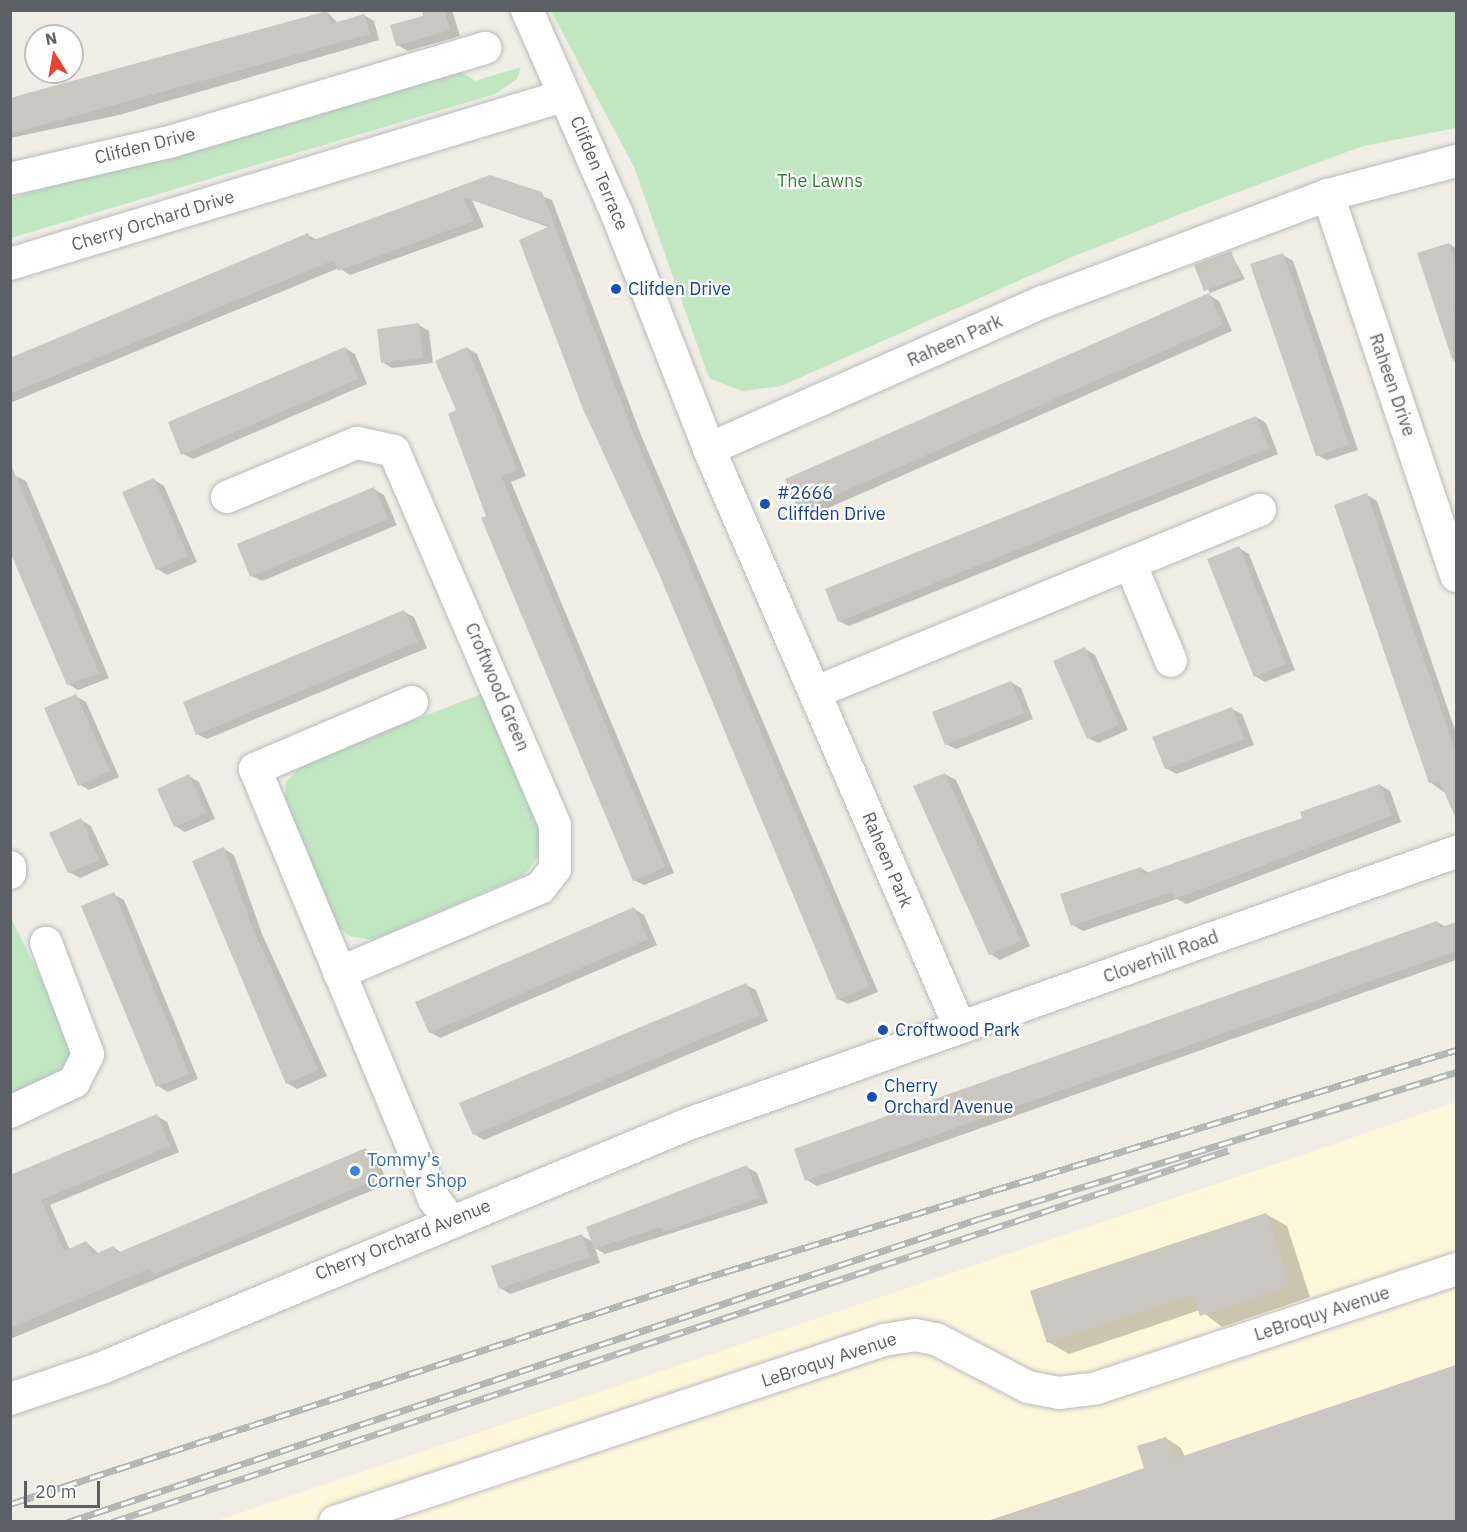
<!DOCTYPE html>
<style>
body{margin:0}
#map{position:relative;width:1467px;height:1532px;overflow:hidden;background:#efede4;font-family:"IBM Plex Sans",sans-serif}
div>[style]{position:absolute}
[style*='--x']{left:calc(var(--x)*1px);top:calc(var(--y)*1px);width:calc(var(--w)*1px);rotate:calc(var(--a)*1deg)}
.commercial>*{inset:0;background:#fef6da}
.green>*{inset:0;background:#c1e6c2}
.shadow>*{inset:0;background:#0003}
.building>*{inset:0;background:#cac7c1}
.roads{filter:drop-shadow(0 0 2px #b7babe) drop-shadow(0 0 2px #b7babe)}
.minor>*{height:32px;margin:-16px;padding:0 16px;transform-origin:16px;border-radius:16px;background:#fff}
.rail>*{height:7px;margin-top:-3.5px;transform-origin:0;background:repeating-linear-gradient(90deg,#fff 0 14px,#b5b6b6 0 28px);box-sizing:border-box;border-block:2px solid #b5b6b6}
.dots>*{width:16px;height:16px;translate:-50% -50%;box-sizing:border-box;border:3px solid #fff;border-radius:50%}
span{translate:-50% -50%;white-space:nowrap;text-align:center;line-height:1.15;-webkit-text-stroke:4.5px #fff;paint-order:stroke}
.street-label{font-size:18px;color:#5c6065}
.park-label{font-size:18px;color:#35833b}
.transit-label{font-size:18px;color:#164399}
.left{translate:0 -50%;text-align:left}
.shop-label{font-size:18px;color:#366cbe}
.frame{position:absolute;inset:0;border:12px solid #5c6065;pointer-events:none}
.north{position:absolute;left:24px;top:24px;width:60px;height:60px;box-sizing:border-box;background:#fff;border:2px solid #bebfc1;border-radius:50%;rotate:349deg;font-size:16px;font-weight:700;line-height:24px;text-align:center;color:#5c6065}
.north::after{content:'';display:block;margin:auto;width:21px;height:27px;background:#e84431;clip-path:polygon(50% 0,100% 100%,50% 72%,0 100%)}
.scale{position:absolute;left:24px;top:1481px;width:76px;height:27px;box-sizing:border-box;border:3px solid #5c6065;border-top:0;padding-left:8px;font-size:18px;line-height:21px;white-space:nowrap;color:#5c6065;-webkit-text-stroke:4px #fff;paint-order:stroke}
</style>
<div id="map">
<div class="commercial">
<i style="clip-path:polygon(1456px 1102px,1456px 1521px,213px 1522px,1284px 1161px)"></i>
</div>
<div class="green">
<i style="clip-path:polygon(551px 11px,1456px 11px,1456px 128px,1363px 146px,1211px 202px,1072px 257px,781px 386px,742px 391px,709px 378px,634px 167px)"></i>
<i style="clip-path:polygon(521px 67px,517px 79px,495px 94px,11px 238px,11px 198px,460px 71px,475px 81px)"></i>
<i style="clip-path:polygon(484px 693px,543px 836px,538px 857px,524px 875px,373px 940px,349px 936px,332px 921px,285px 808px,286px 782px,305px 762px)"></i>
<i style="clip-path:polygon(10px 916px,73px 1043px,67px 1065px,52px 1080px,10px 1098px)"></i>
</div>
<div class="shadow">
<i style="clip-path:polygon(424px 10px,452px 10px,460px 36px,408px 51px,397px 45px,425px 17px)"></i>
<i style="clip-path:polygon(327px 12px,338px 23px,364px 15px,374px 21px,379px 40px,119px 115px,10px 138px,10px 100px)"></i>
<i style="clip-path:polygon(490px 176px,552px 200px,641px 435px,878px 992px,848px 1004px,838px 999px,551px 228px,472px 200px,484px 227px,350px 275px,339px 268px,10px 403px,10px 358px,308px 235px,317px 240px)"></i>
<i style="clip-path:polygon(1449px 244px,1456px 248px,1456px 366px,1418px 254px)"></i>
<i style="clip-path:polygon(1230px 252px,1245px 279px,1210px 293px,1196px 266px)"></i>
<i style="clip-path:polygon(1283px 255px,1293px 261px,1358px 450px,1327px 460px,1317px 455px)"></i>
<i style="clip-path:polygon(1209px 295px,1219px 301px,1232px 331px,810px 516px,800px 510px)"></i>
<i style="clip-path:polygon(419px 325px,429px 331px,433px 363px,392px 368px,382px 362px)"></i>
<i style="clip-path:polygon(345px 348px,355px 354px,367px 384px,193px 459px,183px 454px)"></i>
<i style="clip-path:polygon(467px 348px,477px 354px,526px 476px,511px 482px,674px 873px,644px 885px,634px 880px,488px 517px,458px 411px)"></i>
<i style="clip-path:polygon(1256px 417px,1266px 423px,1278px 454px,849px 626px,839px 621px)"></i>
<i style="clip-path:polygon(16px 476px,26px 481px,109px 678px,78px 690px,68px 684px)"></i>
<i style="clip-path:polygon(154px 480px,164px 486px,197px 562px,167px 575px,157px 569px)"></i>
<i style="clip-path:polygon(374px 489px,384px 495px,397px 525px,262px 581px,251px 576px)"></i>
<i style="clip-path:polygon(1367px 495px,1377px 501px,1456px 733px,1456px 801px,1430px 782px)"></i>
<i style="clip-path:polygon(1239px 548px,1249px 554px,1295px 670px,1265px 682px,1255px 676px)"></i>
<i style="clip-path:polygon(404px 612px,414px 617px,427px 648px,207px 739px,197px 734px)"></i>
<i style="clip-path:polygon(1085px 649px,1095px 655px,1128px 730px,1098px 743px,1088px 738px)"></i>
<i style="clip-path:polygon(1011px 682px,1021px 688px,1033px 719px,956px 749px,946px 744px)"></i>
<i style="clip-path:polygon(76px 696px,86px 702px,119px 777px,89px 790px,79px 784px)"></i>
<i style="clip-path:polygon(1232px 709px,1242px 714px,1254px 745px,1176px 774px,1166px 768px)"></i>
<i style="clip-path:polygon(945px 774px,956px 780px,1030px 946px,1000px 960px,990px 954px)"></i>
<i style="clip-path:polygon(189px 776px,199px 782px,215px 819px,185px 832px,175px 826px)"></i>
<i style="clip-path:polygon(1380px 785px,1390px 791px,1401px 822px,1186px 904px,1177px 899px,1083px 931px,1073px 925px,1141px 868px,1149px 873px,1304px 819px)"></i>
<i style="clip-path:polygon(81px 820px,91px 826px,109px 865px,80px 878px,69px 872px)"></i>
<i style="clip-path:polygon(224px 849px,234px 855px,262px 934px,327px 1076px,297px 1089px,287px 1083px)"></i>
<i style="clip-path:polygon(113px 894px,124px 900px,198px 1079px,168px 1092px,158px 1086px)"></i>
<i style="clip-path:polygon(634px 909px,644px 915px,657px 945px,440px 1038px,430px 1032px)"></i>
<i style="clip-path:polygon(1437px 922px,1446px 927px,1456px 923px,1456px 960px,817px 1186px,807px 1180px,796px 1149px)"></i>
<i style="clip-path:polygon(746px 985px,756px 990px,768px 1021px,484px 1140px,474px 1134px)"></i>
<i style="clip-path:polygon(157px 1116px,167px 1122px,179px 1152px,50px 1205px,70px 1250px,86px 1242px,99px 1254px,114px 1248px,122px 1253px,366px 1150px,376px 1155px,388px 1184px,10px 1339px,10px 1177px)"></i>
<i style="clip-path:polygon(747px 1167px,757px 1173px,768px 1203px,605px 1254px,595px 1248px,600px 1263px,510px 1294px,500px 1288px,582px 1236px,593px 1242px)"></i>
<i style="clip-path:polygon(1266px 1214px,1287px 1226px,1310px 1297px,1222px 1327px,1200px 1310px,1069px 1354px,1048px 1342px)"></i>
<i style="clip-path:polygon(1456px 1366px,1456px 1522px,984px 1522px,1146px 1469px,1166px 1438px,1181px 1448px,1185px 1457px)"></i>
</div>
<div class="building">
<i style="clip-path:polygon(422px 10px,444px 10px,450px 30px,396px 46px,390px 25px,423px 16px)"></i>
<i style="clip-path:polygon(327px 11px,331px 24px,364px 14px,370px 34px,10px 134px,10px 98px)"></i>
<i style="clip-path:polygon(490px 175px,542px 192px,631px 428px,869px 986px,837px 1000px,659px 574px,583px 409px,519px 240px,550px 226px,463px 197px,474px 221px,338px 271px,334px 260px,10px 394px,10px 358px,308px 233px,311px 241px)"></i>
<i style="clip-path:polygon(1449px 243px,1456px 263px,1453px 362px,1417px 253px)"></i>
<i style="clip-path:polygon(1231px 251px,1241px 277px,1204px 291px,1194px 265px)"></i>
<i style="clip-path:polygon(1283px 253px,1349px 445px,1316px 456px,1250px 264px)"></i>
<i style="clip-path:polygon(1209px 293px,1223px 325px,799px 511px,785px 479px)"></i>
<i style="clip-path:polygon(419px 323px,423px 358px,381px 363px,377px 329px)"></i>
<i style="clip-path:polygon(345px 347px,358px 379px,181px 455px,168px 422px)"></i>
<i style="clip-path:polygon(467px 347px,517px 470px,501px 476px,665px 867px,633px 881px,481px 518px,486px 516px,448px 414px,456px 410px,435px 361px)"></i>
<i style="clip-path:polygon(1256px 416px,1269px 448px,838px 622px,825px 589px)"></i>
<i style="clip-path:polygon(10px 462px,99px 673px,67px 685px,10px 552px)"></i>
<i style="clip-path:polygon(154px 478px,188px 556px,156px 570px,122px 492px)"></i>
<i style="clip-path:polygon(374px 487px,388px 519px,250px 577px,237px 544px)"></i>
<i style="clip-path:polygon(1367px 493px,1456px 754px,1456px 819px,1439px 780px,1429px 783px,1334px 505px)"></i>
<i style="clip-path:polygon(1239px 546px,1286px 664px,1254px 677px,1207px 559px)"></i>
<i style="clip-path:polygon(404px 610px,418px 642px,196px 735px,183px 702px)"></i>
<i style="clip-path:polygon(1085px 647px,1119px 725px,1087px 739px,1053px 661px)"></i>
<i style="clip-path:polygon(1011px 681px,1024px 713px,945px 745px,932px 712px)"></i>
<i style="clip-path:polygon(76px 694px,110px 771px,78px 786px,44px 708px)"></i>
<i style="clip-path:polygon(1232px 707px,1244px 739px,1165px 769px,1152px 737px)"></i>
<i style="clip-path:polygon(945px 773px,1021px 941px,989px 955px,913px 786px)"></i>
<i style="clip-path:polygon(189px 774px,206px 813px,174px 827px,157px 789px)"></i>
<i style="clip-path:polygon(1380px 784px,1391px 816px,1194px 892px,1174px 899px,1172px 892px,1071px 926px,1060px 894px,1141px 867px,1143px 874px,1302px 818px,1300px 812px)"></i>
<i style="clip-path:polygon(81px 818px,99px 860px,68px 873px,49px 833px)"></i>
<i style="clip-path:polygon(224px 847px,252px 927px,318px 1070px,286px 1084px,192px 861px)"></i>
<i style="clip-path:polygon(114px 892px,189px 1074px,156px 1087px,81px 906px)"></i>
<i style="clip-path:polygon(634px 907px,648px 939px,429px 1033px,415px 1002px)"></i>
<i style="clip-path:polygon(1437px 921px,1440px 928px,1456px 922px,1456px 951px,805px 1181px,794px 1149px)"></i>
<i style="clip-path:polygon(746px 983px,759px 1015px,473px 1135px,459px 1103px)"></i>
<i style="clip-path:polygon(157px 1114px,170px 1146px,41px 1200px,64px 1251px,86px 1241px,93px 1255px,114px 1246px,117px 1253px,366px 1148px,379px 1178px,153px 1275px,150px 1268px,10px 1328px,10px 1175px)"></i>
<i style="clip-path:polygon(747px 1165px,759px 1198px,663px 1232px,661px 1227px,594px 1249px,586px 1227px)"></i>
<i style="clip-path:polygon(1266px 1213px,1290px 1285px,1200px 1316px,1193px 1294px,1047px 1343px,1030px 1291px)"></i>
<i style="clip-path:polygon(582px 1234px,590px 1257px,499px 1289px,491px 1266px)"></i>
<i style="clip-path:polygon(1456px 1365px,1456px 1521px,995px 1521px,1144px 1468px,1137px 1446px,1166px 1437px,1174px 1459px)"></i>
</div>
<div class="roads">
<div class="minor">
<i style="--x:527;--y:10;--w:223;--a:66.2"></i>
<i style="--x:617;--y:214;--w:252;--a:68.6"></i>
<i style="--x:709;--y:449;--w:631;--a:66.56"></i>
<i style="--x:10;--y:179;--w:167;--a:-13.1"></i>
<i style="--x:173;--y:141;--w:326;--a:-16.6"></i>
<i style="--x:1328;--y:195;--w:402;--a:71.4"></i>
<i style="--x:10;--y:264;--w:578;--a:-16.9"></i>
<i style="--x:709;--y:449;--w:365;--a:-23.8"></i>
<i style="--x:1043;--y:302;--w:304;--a:-20.6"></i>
<i style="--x:1328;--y:195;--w:132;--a:-14.9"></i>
<i style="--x:227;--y:497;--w:141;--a:-22.6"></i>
<i style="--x:357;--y:443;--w:38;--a:12"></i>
<i style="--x:394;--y:451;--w:407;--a:66.7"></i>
<i style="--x:555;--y:825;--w:44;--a:90"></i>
<i style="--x:555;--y:869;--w:24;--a:128"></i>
<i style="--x:540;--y:888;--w:218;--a:157.1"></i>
<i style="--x:1130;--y:563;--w:106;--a:67.3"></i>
<i style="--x:816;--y:692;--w:480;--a:-22.3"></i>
<i style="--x:412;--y:702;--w:171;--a:156.9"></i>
<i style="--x:255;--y:769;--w:466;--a:67.4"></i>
<i style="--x:434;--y:1199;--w:25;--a:53"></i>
<i style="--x:10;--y:867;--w:6;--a:90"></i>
<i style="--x:10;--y:1112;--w:71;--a:-25.1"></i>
<i style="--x:74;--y:1082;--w:31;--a:-63"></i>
<i style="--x:88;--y:1054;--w:119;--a:-110.7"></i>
<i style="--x:10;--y:1399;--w:97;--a:-18.6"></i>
<i style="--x:102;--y:1368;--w:638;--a:-22.59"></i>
<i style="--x:691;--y:1123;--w:812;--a:-19.51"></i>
<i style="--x:335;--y:1522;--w:578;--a:-18.34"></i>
<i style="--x:884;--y:1340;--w:31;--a:-9"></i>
<i style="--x:915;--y:1335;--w:21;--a:11"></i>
<i style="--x:936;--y:1339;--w:104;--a:27.6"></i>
<i style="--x:1028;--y:1387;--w:32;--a:11"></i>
<i style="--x:1059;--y:1393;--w:38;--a:-7"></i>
<i style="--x:1097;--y:1388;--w:378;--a:-18.3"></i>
</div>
</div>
<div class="rail">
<i style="--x:10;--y:1504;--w:724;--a:-18.03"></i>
<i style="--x:698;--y:1280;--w:792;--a:-16.88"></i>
<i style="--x:68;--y:1522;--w:959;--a:-18.42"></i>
<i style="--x:978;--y:1219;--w:500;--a:-17.09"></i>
<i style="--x:112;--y:1522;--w:1177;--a:-18.42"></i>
</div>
<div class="dots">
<i style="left:616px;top:289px;background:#1a4fb4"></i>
<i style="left:765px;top:504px;background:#1a4fb4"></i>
<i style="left:883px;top:1030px;background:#1a4fb4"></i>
<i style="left:872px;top:1097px;background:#1a4fb4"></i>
<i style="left:355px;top:1171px;background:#3f7fe0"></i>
</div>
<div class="street-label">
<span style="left:145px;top:146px;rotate:-14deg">Clifden Drive</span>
<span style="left:599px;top:173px;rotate:67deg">Clifden Terrace</span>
<span style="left:153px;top:221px;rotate:-17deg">Cherry Orchard Drive</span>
<span style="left:955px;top:341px;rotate:-24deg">Raheen Park</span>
<span style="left:1392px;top:385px;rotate:71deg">Raheen Drive</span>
<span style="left:497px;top:687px;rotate:67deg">Croftwood Green</span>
<span style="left:887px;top:860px;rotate:67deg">Raheen Park</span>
<span style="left:1161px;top:957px;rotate:-20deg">Cloverhill Road</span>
<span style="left:403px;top:1240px;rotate:-22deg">Cherry Orchard Avenue</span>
<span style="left:1322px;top:1314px;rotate:-18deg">LeBroquy Avenue</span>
<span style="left:829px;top:1360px;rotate:-18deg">LeBroquy Avenue</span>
</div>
<div class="park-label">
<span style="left:820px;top:181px">The Lawns</span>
</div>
<div class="transit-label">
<span class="left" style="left:628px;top:289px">Clifden Drive</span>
<span class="left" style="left:777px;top:504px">#2666<br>Cliffden Drive</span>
<span class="left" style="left:895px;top:1030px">Croftwood Park</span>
<span class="left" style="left:884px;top:1097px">Cherry<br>Orchard Avenue</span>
</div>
<div class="shop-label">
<span class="left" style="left:367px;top:1171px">Tommy's<br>Corner Shop</span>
</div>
<div class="frame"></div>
<div class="north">N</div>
<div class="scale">20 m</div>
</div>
